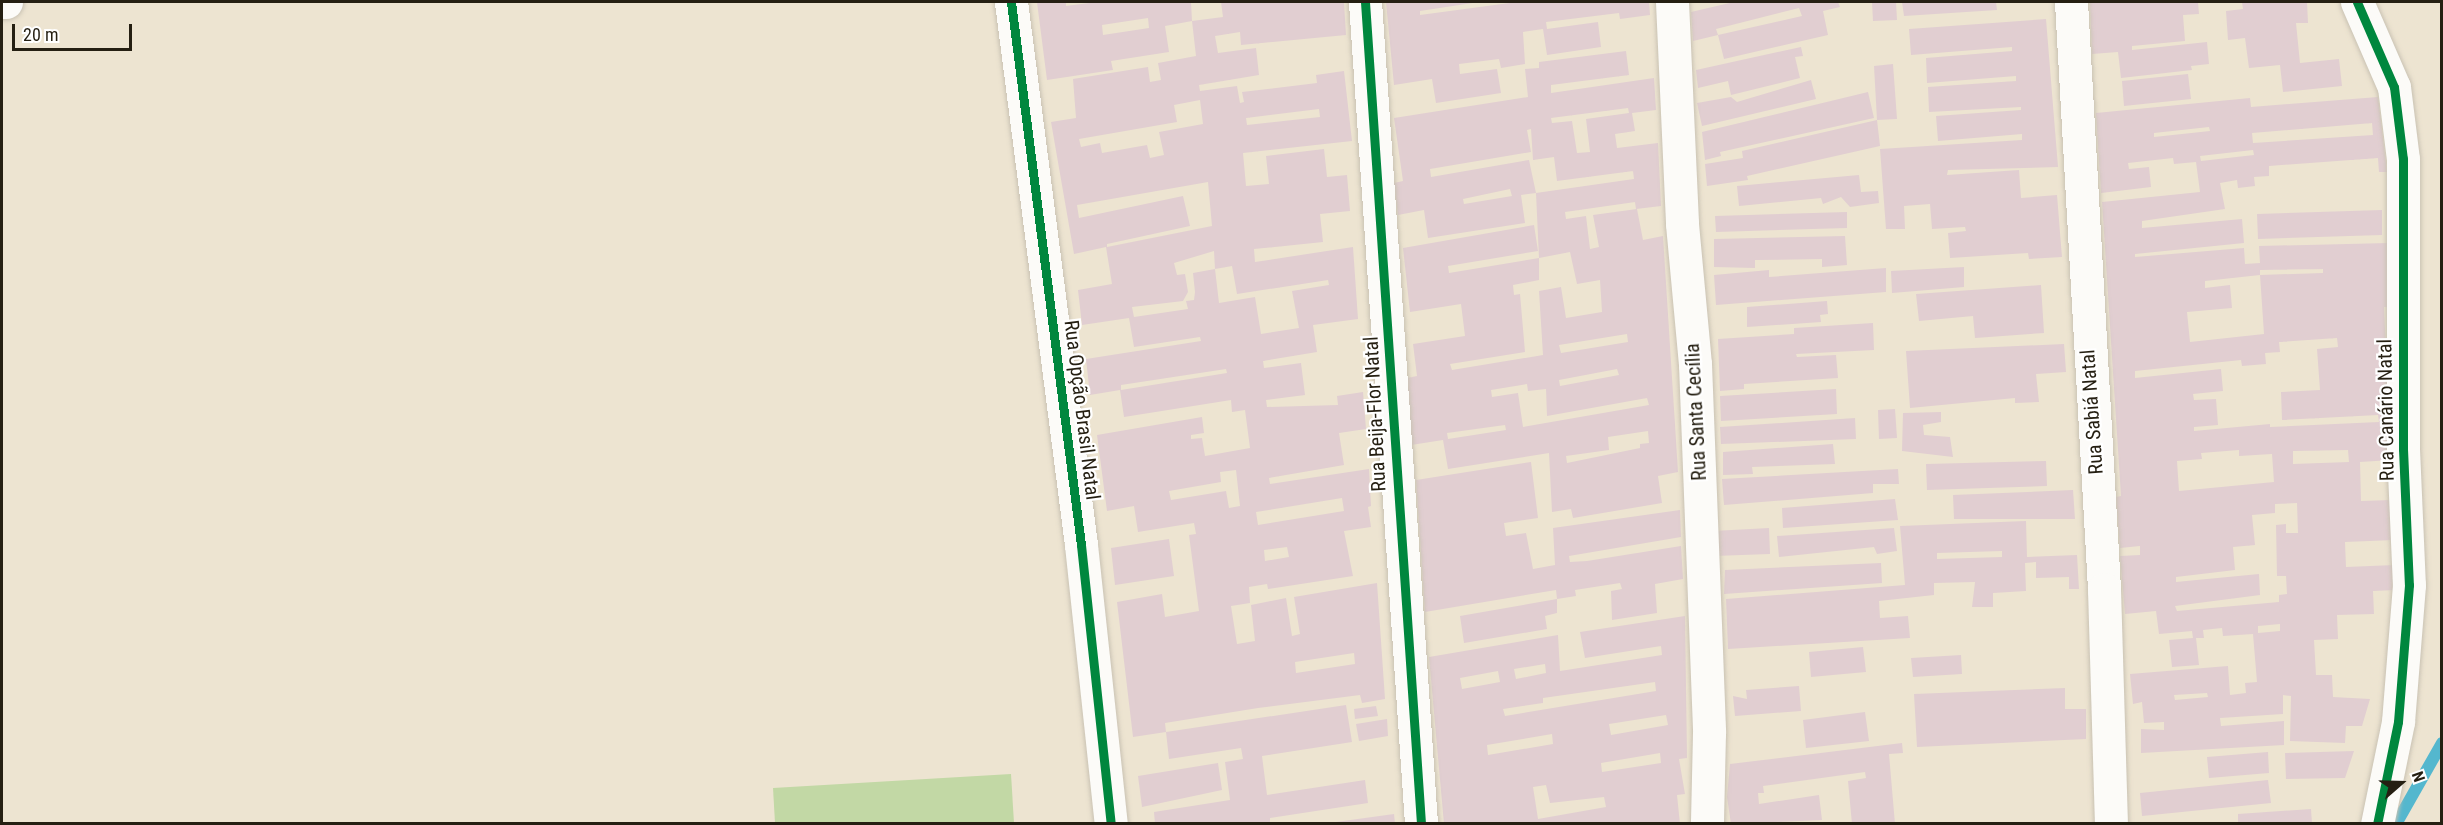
<!DOCTYPE html>
<meta charset="utf-8">
<style>
body{margin:0}
#map{position:relative;width:2443px;height:825px;overflow:hidden;background:#ede4d1;font-family:"Roboto Condensed",sans-serif}
div>[style]{position:absolute}
[style*='--x']{left:calc(var(--x)*1px);top:calc(var(--y)*1px);width:calc(var(--w)*1px);rotate:calc(var(--a)*1deg)}
.green>*{inset:0;background:#c2d8a5}
.stream>*{height:12px;margin:-6px;padding:0 6px;transform-origin:6px;border-radius:6px;background:#54b7ce}
.building>*{inset:0;background:#e1ced1}
.roads{filter:drop-shadow(0 0 2px #c9c2b3) drop-shadow(0 0 2px #c9c2b3)}
.street>*{height:33px;margin:-16.5px;padding:0 16.5px;transform-origin:16.5px;border-radius:16.5px;background:#fcfbf8}
.cycleway>*{height:9px;margin:-4.5px;padding:0 4.5px;transform-origin:4.5px;border-radius:4.5px;background:#00873e}
span{translate:-50% -50%;white-space:nowrap;text-align:center;line-height:1.15;-webkit-text-stroke:4.5px #fff;paint-order:stroke}
.street-label{font-size:20px;color:#251f12}
.frame{position:absolute;inset:0;border:3px solid #251f12;pointer-events:none}
.north{position:absolute;left:2371px;top:753px;width:60px;height:60px;-webkit-text-stroke:4px #fff;paint-order:stroke;rotate:70deg;font-size:16px;font-weight:700;line-height:24px;text-align:center;color:#251f12}
.north::after{content:'';display:block;margin:auto;width:21px;height:27px;background:#251f12;clip-path:polygon(50% 0,100% 100%,50% 72%,0 100%)}
.scale{position:absolute;left:12px;top:24px;width:120px;height:27px;box-sizing:border-box;border:3px solid #251f12;border-top:0;padding-left:8px;font-size:18px;line-height:21px;white-space:nowrap;color:#251f12;-webkit-text-stroke:4px #fff;paint-order:stroke}
</style>
<div id="map">
<div class="green">
<i style="clip-path:polygon(1011px 774px,1014px 823px,775px 823px,773px 788px)"></i>
</div>
<div class="stream">
<i style="--x:2396;--y:824;--w:93;--a:-60.4"></i>
</div>
<div class="building">
<i style="clip-path:polygon(evenodd,1037px 2px,1066px 2px,1066px 6px,1097px 2px,1191px 2px,1192px 21px,1165px 26px,1169px 52px,1111px 61px,1113px 70px,1047px 80px,1037px 2px,1148px 18px,1149px 28px,1103px 35px,1102px 25px,1148px 18px)"></i>
<i style="clip-path:polygon(evenodd,1221px 2px,1344px 2px,1346px 35px,1241px 45px,1240px 32px,1215px 36px,1218px 53px,1256px 48px,1259px 75px,1199px 85px,1200px 91px,1237px 86px,1240px 103px,1244px 102px,1242px 92px,1317px 83px,1316px 75px,1344px 71px,1352px 141px,1243px 153px,1246px 186px,1269px 184px,1266px 156px,1324px 149px,1327px 177px,1347px 175px,1350px 211px,1320px 214px,1323px 242px,1254px 249px,1255px 262px,1353px 247px,1358px 319px,1313px 325px,1317px 352px,1263px 361px,1264px 368px,1301px 363px,1305px 395px,1266px 400px,1267px 407px,1338px 405px,1337px 396px,1363px 392px,1366px 429px,1339px 433px,1344px 465px,1269px 478px,1270px 484px,1369px 469px,1371px 506px,1368px 507px,1371px 527px,1344px 531px,1353px 576px,1268px 589px,1267px 584px,1249px 587px,1250px 603px,1231px 606px,1237px 644px,1255px 641px,1251px 605px,1286px 598px,1292px 636px,1300px 634px,1294px 597px,1377px 583px,1385px 699px,1362px 703px,1360px 695px,1258px 708px,1165px 723px,1166px 732px,1133px 737px,1117px 602px,1162px 594px,1165px 617px,1199px 611px,1189px 535px,1196px 534px,1194px 523px,1138px 532px,1134px 506px,1107px 511px,1097px 435px,1202px 417px,1204px 433px,1191px 435px,1191px 439px,1202px 438px,1205px 456px,1250px 448px,1245px 410px,1232px 412px,1231px 400px,1124px 417px,1120px 390px,1090px 395px,1086px 359px,1201px 341px,1200px 337px,1134px 347px,1129px 318px,1082px 325px,1078px 290px,1112px 284px,1106px 247px,1074px 254px,1051px 122px,1076px 118px,1073px 79px,1148px 67px,1150px 82px,1161px 80px,1158px 63px,1196px 56px,1192px 21px,1223px 17px,1221px 2px,1200px 100px,1203px 124px,1159px 132px,1164px 155px,1150px 158px,1147px 145px,1102px 153px,1100px 143px,1081px 147px,1079px 139px,1177px 122px,1174px 105px,1200px 100px,1221px 2px,1319px 109px,1320px 117px,1247px 125px,1246px 118px,1319px 109px,1221px 2px,1208px 182px,1212px 226px,1107px 247px,1107px 244px,1190px 226px,1183px 196px,1079px 218px,1077px 205px,1208px 182px,1221px 2px,1214px 251px,1215px 269px,1232px 266px,1237px 294px,1328px 280px,1329px 285px,1292px 291px,1299px 328px,1261px 334px,1255px 297px,1219px 303px,1215px 269px,1193px 273px,1195px 292px,1194px 300px,1186px 301px,1188px 309px,1134px 317px,1132px 307px,1183px 301px,1188px 292px,1185px 274px,1177px 275px,1174px 263px,1214px 251px,1221px 2px,1226px 369px,1227px 373px,1121px 390px,1121px 385px,1226px 369px,1221px 2px,1236px 470px,1240px 506px,1229px 508px,1226px 491px,1171px 500px,1169px 491px,1221px 482px,1220px 472px,1236px 470px,1221px 2px,1342px 498px,1344px 511px,1258px 525px,1256px 512px,1342px 498px,1221px 2px,1287px 547px,1289px 557px,1265px 561px,1264px 550px,1287px 547px,1221px 2px,1354px 653px,1355px 664px,1296px 673px,1295px 662px,1354px 653px)"></i>
<i style="clip-path:polygon(1386px 2px,1479px 2px,1420px 11px,1420px 15px,1517px 2px,1649px 2px,1650px 15px,1620px 19px,1619px 13px,1546px 22px,1547px 29px,1598px 22px,1601px 47px,1547px 55px,1543px 29px,1523px 32px,1525px 64px,1501px 68px,1499px 59px,1459px 64px,1460px 74px,1497px 69px,1501px 93px,1436px 103px,1432px 79px,1394px 85px)"></i>
<i style="clip-path:polygon(1734px 2px,1838px 2px,1840px 7px,1823px 11px,1828px 35px,1724px 59px,1718px 35px,1802px 16px,1799px 8px,1716px 29px,1718px 35px,1693px 41px,1691px 12px)"></i>
<i style="clip-path:polygon(1872px 2px,1896px 2px,1897px 20px,1873px 21px)"></i>
<i style="clip-path:polygon(1902px 2px,1996px 2px,1997px 10px,1904px 16px)"></i>
<i style="clip-path:polygon(2090px 2px,2198px 2px,2199px 14px,2183px 15px,2185px 41px,2132px 46px,2132px 50px,2207px 42px,2209px 64px,2191px 66px,2192px 70px,2121px 78px,2118px 52px,2092px 54px)"></i>
<i style="clip-path:polygon(2242px 2px,2307px 2px,2308px 23px,2296px 23px,2300px 63px,2339px 59px,2342px 86px,2283px 92px,2280px 65px,2249px 68px,2245px 38px,2228px 40px,2226px 11px,2243px 9px)"></i>
<i style="clip-path:polygon(2046px 19px,2058px 167px,1948px 170px,1947px 175px,2019px 170px,2021px 198px,2057px 195px,2062px 257px,2029px 259px,2028px 253px,1950px 258px,1948px 233px,1966px 231px,1965px 227px,1932px 229px,1930px 204px,1904px 206px,1905px 229px,1886px 229px,1880px 149px,2022px 140px,2022px 134px,1938px 141px,1936px 116px,2021px 110px,2021px 107px,1929px 112px,1928px 87px,2016px 81px,2016px 76px,1927px 83px,1926px 58px,2012px 51px,2012px 47px,1911px 55px,1909px 29px)"></i>
<i style="clip-path:polygon(1801px 47px,1803px 56px,1795px 57px,1800px 78px,1731px 95px,1728px 81px,1698px 88px,1696px 70px)"></i>
<i style="clip-path:polygon(evenodd,1626px 51px,1629px 75px,1551px 85px,1551px 93px,1654px 78px,1656px 110px,1632px 113px,1635px 131px,1615px 134px,1617px 148px,1658px 143px,1661px 206px,1636px 209px,1635px 202px,1565px 212px,1566px 219px,1586px 216px,1590px 249px,1599px 247px,1593px 215px,1637px 209px,1643px 240px,1663px 236px,1678px 472px,1658px 476px,1662px 503px,1573px 518px,1571px 509px,1552px 512px,1549px 453px,1448px 469px,1443px 440px,1411px 445px,1407px 378px,1417px 376px,1413px 344px,1465px 336px,1461px 304px,1410px 312px,1403px 248px,1534px 225px,1538px 251px,1448px 266px,1449px 273px,1539px 258px,1536px 193px,1634px 179px,1633px 171px,1557px 181px,1554px 157px,1533px 160px,1531px 129px,1527px 130px,1531px 152px,1430px 169px,1431px 177px,1529px 160px,1536px 193px,1521px 195px,1525px 223px,1428px 238px,1424px 210px,1398px 215px,1394px 183px,1403px 181px,1394px 118px,1528px 97px,1525px 69px,1539px 68px,1539px 62px,1626px 51px,1628px 108px,1629px 113px,1586px 119px,1590px 152px,1577px 153px,1572px 121px,1552px 123px,1551px 118px,1628px 108px,1626px 51px,1510px 189px,1512px 196px,1464px 204px,1463px 199px,1510px 189px,1626px 51px,1570px 252px,1577px 284px,1600px 280px,1602px 312px,1566px 318px,1561px 287px,1539px 291px,1543px 355px,1452px 370px,1450px 364px,1525px 352px,1520px 294px,1514px 295px,1513px 285px,1539px 280px,1539px 258px,1570px 252px,1626px 51px,1627px 334px,1628px 342px,1561px 353px,1559px 345px,1627px 334px,1626px 51px,1617px 369px,1619px 375px,1560px 386px,1559px 380px,1617px 369px,1626px 51px,1527px 384px,1528px 391px,1546px 389px,1547px 416px,1647px 398px,1649px 405px,1523px 427px,1518px 393px,1492px 397px,1491px 390px,1527px 384px,1626px 51px,1505px 425px,1506px 430px,1448px 439px,1447px 433px,1505px 425px,1626px 51px,1648px 431px,1649px 443px,1640px 444px,1640px 448px,1567px 463px,1566px 456px,1609px 450px,1608px 437px,1648px 431px)"></i>
<i style="clip-path:polygon(1893px 64px,1897px 119px,1877px 120px,1874px 66px)"></i>
<i style="clip-path:polygon(2188px 74px,2191px 99px,2124px 106px,2122px 81px)"></i>
<i style="clip-path:polygon(1811px 80px,1816px 99px,1702px 126px,1697px 103px,1731px 97px,1737px 102px)"></i>
<i style="clip-path:polygon(1868px 92px,1874px 118px,1720px 152px,1721px 156px,1705px 160px,1702px 132px)"></i>
<i style="clip-path:polygon(evenodd,2378px 97px,2387px 172px,2379px 172px,2378px 158px,2269px 166px,2269px 176px,2254px 177px,2255px 186px,2238px 188px,2237px 180px,2220px 183px,2225px 209px,2142px 221px,2142px 228px,2242px 219px,2244px 243px,2135px 254px,2135px 257px,2244px 248px,2245px 264px,2260px 263px,2259px 246px,2389px 243px,2388px 307px,2384px 307px,2391px 460px,2360px 462px,2361px 501px,2392px 500px,2394px 540px,2345px 542px,2346px 567px,2395px 565px,2396px 590px,2373px 591px,2374px 614px,2337px 615px,2338px 639px,2314px 640px,2316px 675px,2332px 675px,2333px 697px,2370px 699px,2362px 726px,2346px 726px,2345px 743px,2290px 741px,2291px 696px,2283px 695px,2283px 714px,2220px 718px,2221px 726px,2284px 721px,2284px 745px,2141px 753px,2141px 729px,2164px 730px,2164px 722px,2144px 723px,2142px 702px,2133px 704px,2130px 674px,2228px 666px,2230px 695px,2246px 693px,2245px 683px,2257px 682px,2253px 634px,2223px 636px,2222px 628px,2203px 630px,2204px 638px,2196px 638px,2199px 665px,2172px 667px,2169px 640px,2193px 638px,2192px 631px,2159px 634px,2156px 611px,2125px 614px,2120px 556px,2140px 555px,2140px 546px,2120px 548px,2116px 497px,2121px 496px,2102px 202px,2200px 192px,2196px 162px,2174px 164px,2173px 158px,2128px 163px,2129px 169px,2149px 167px,2151px 187px,2101px 193px,2096px 113px,2250px 98px,2251px 107px,2378px 97px,2372px 123px,2373px 135px,2253px 143px,2252px 133px,2372px 123px,2378px 97px,2209px 127px,2210px 131px,2154px 137px,2154px 133px,2209px 127px,2378px 97px,2253px 150px,2254px 155px,2201px 161px,2200px 156px,2253px 150px,2378px 97px,2323px 269px,2323px 273px,2260px 275px,2264px 334px,2190px 342px,2187px 312px,2232px 308px,2230px 285px,2205px 288px,2205px 281px,2260px 275px,2260px 270px,2323px 269px,2378px 97px,2337px 338px,2338px 347px,2317px 349px,2320px 390px,2281px 392px,2282px 420px,2378px 415px,2379px 422px,2270px 427px,2270px 424px,2194px 431px,2194px 427px,2218px 425px,2216px 399px,2194px 400px,2193px 394px,2223px 391px,2221px 369px,2135px 378px,2135px 371px,2241px 360px,2242px 366px,2266px 364px,2265px 353px,2280px 352px,2279px 342px,2337px 338px,2378px 97px,2239px 450px,2239px 456px,2272px 454px,2274px 482px,2179px 491px,2177px 461px,2202px 459px,2201px 453px,2239px 450px,2378px 97px,2348px 450px,2349px 462px,2293px 464px,2293px 451px,2348px 450px,2378px 97px,2297px 503px,2298px 533px,2286px 533px,2286px 524px,2276px 525px,2277px 576px,2286px 576px,2287px 594px,2279px 595px,2279px 602px,2177px 611px,2175px 606px,2260px 595px,2259px 574px,2176px 582px,2176px 577px,2235px 570px,2233px 547px,2255px 545px,2252px 515px,2275px 513px,2275px 504px,2297px 503px,2378px 97px,2280px 624px,2280px 631px,2258px 633px,2258px 626px,2280px 624px,2378px 97px,2207px 693px,2208px 697px,2175px 700px,2174px 695px,2207px 693px)"></i>
<i style="clip-path:polygon(1877px 120px,1880px 146px,1747px 176px,1748px 180px,1707px 186px,1705px 164px,1743px 158px,1742px 151px)"></i>
<i style="clip-path:polygon(1859px 175px,1861px 192px,1878px 191px,1879px 203px,1850px 207px,1841px 197px,1823px 204px,1821px 198px,1739px 206px,1737px 186px)"></i>
<i style="clip-path:polygon(2382px 210px,2382px 235px,2258px 239px,2257px 214px)"></i>
<i style="clip-path:polygon(1847px 212px,1847px 228px,1716px 232px,1715px 216px)"></i>
<i style="clip-path:polygon(1845px 236px,1847px 265px,1822px 267px,1822px 259px,1755px 260px,1755px 268px,1714px 267px,1714px 239px)"></i>
<i style="clip-path:polygon(1964px 267px,1964px 287px,1892px 293px,1891px 271px)"></i>
<i style="clip-path:polygon(1886px 268px,1886px 292px,1716px 305px,1714px 275px,1769px 270px,1769px 277px)"></i>
<i style="clip-path:polygon(2041px 285px,2044px 333px,1975px 338px,1973px 316px,1919px 321px,1916px 294px)"></i>
<i style="clip-path:polygon(1827px 301px,1828px 314px,1820px 315px,1821px 322px,1747px 327px,1747px 307px)"></i>
<i style="clip-path:polygon(1873px 323px,1874px 350px,1796px 354px,1797px 357px,1836px 355px,1838px 378px,1744px 384px,1744px 389px,1720px 391px,1718px 339px,1794px 334px,1794px 328px)"></i>
<i style="clip-path:polygon(2064px 344px,2066px 372px,2036px 374px,2039px 402px,2015px 403px,2015px 398px,1910px 408px,1906px 351px)"></i>
<i style="clip-path:polygon(1836px 389px,1837px 414px,1721px 421px,1720px 396px)"></i>
<i style="clip-path:polygon(1895px 409px,1897px 438px,1879px 439px,1878px 410px)"></i>
<i style="clip-path:polygon(1941px 412px,1941px 422px,1923px 425px,1924px 435px,1950px 437px,1953px 457px,1902px 451px,1903px 413px)"></i>
<i style="clip-path:polygon(1855px 418px,1856px 439px,1721px 444px,1720px 427px)"></i>
<i style="clip-path:polygon(1833px 444px,1835px 464px,1752px 467px,1753px 474px,1723px 475px,1723px 452px)"></i>
<i style="clip-path:polygon(2046px 461px,2047px 486px,1927px 490px,1926px 464px)"></i>
<i style="clip-path:polygon(1531px 462px,1538px 518px,1504px 523px,1506px 536px,1526px 533px,1533px 569px,1555px 565px,1553px 528px,1680px 510px,1681px 537px,1569px 556px,1570px 562px,1587px 561px,1681px 546px,1683px 579px,1655px 584px,1657px 613px,1612px 620px,1611px 591px,1622px 589px,1620px 583px,1575px 590px,1576px 596px,1557px 599px,1556px 590px,1425px 612px,1416px 480px)"></i>
<i style="clip-path:polygon(1898px 469px,1899px 484px,1873px 484px,1873px 493px,1724px 505px,1722px 479px)"></i>
<i style="clip-path:polygon(2073px 490px,2075px 519px,1954px 519px,1953px 495px)"></i>
<i style="clip-path:polygon(1895px 499px,1898px 520px,1783px 528px,1782px 508px)"></i>
<i style="clip-path:polygon(evenodd,2026px 521px,2027px 557px,2077px 555px,2079px 589px,2069px 589px,2069px 577px,2036px 578px,2036px 562px,2025px 563px,2026px 591px,1993px 593px,1993px 607px,1972px 607px,1975px 582px,1934px 583px,1934px 595px,1879px 601px,1880px 618px,1908px 616px,1910px 638px,1728px 649px,1726px 599px,1905px 585px,1900px 526px,2026px 521px,2002px 551px,2002px 557px,1937px 559px,1937px 553px,2002px 551px)"></i>
<i style="clip-path:polygon(1769px 528px,1770px 554px,1714px 556px,1713px 531px)"></i>
<i style="clip-path:polygon(1894px 528px,1897px 551px,1877px 554px,1874px 547px,1779px 557px,1777px 536px)"></i>
<i style="clip-path:polygon(1169px 539px,1174px 576px,1115px 585px,1111px 548px)"></i>
<i style="clip-path:polygon(1881px 563px,1882px 583px,1724px 594px,1725px 570px)"></i>
<i style="clip-path:polygon(1557px 599px,1557px 613px,1545px 616px,1547px 629px,1464px 643px,1460px 616px)"></i>
<i style="clip-path:polygon(evenodd,1685px 616px,1687px 758px,1679px 759px,1685px 794px,1677px 795px,1680px 824px,1444px 824px,1429px 657px,1558px 635px,1560px 671px,1662px 655px,1661px 646px,1585px 658px,1580px 632px,1685px 616px,1545px 664px,1546px 673px,1516px 679px,1514px 669px,1545px 664px,1685px 616px,1498px 671px,1500px 682px,1462px 689px,1460px 678px,1498px 671px,1685px 616px,1655px 682px,1656px 691px,1505px 716px,1503px 709px,1543px 703px,1543px 698px,1655px 682px,1685px 616px,1666px 715px,1668px 725px,1611px 735px,1609px 724px,1666px 715px,1685px 616px,1552px 734px,1553px 744px,1488px 755px,1487px 745px,1552px 734px,1685px 616px,1660px 753px,1661px 763px,1602px 772px,1601px 763px,1660px 753px,1685px 616px,1546px 785px,1550px 803px,1604px 797px,1606px 807px,1538px 819px,1533px 787px,1546px 785px)"></i>
<i style="clip-path:polygon(1863px 647px,1866px 672px,1811px 677px,1809px 652px)"></i>
<i style="clip-path:polygon(1961px 655px,1962px 674px,1913px 677px,1911px 658px)"></i>
<i style="clip-path:polygon(1799px 686px,1801px 711px,1735px 716px,1733px 696px,1747px 699px,1746px 690px)"></i>
<i style="clip-path:polygon(2065px 688px,2065px 709px,2086px 709px,2086px 739px,1917px 747px,1914px 694px)"></i>
<i style="clip-path:polygon(1346px 705px,1352px 742px,1262px 756px,1267px 795px,1365px 780px,1368px 803px,1270px 818px,1270px 824px,1155px 824px,1154px 812px,1230px 800px,1225px 762px,1243px 759px,1241px 748px,1169px 759px,1166px 732px)"></i>
<i style="clip-path:polygon(1376px 706px,1378px 716px,1355px 719px,1354px 709px)"></i>
<i style="clip-path:polygon(1865px 712px,1869px 741px,1806px 748px,1803px 720px)"></i>
<i style="clip-path:polygon(1387px 719px,1388px 736px,1359px 741px,1356px 724px)"></i>
<i style="clip-path:polygon(1902px 743px,1903px 753px,1889px 754px,1895px 824px,1852px 824px,1848px 781px,1866px 778px,1865px 772px,1763px 786px,1764px 793px,1758px 793px,1759px 804px,1819px 795px,1822px 820px,1731px 824px,1727px 797px,1730px 764px)"></i>
<i style="clip-path:polygon(2354px 751px,2345px 778px,2286px 779px,2285px 753px)"></i>
<i style="clip-path:polygon(2268px 752px,2269px 773px,2209px 778px,2207px 757px)"></i>
<i style="clip-path:polygon(1218px 763px,1222px 790px,1142px 807px,1138px 776px)"></i>
<i style="clip-path:polygon(2268px 780px,2271px 803px,2142px 816px,2140px 793px)"></i>
<i style="clip-path:polygon(2311px 809px,2312px 824px,2238px 824px,2238px 814px)"></i>
<i style="clip-path:polygon(1394px 814px,1395px 824px,1337px 824px,1336px 822px)"></i>
</div>
<div class="roads">
<div class="street">
<i style="--x:2;--y:2;--w:4;--a:0"></i>
<i style="--x:1011;--y:2;--w:547;--a:82.65"></i>
<i style="--x:1081;--y:545;--w:281;--a:83.9"></i>
<i style="--x:1365;--y:2;--w:824;--a:86.1"></i>
<i style="--x:1672;--y:2;--w:222;--a:87.4"></i>
<i style="--x:1682;--y:224;--w:141;--a:84.7"></i>
<i style="--x:1695;--y:364;--w:369;--a:87.8"></i>
<i style="--x:1709;--y:733;--w:91;--a:91.3"></i>
<i style="--x:2071;--y:2;--w:588;--a:86.78"></i>
<i style="--x:2104;--y:589;--w:235;--a:88.3"></i>
<i style="--x:2357;--y:2;--w:93;--a:66.5"></i>
<i style="--x:2394;--y:87;--w:73;--a:82.9"></i>
<i style="--x:2403;--y:159;--w:290;--a:90"></i>
<i style="--x:2403;--y:449;--w:136;--a:87.5"></i>
<i style="--x:2409;--y:585;--w:137;--a:94.6"></i>
<i style="--x:2398;--y:722;--w:104;--a:101.6"></i>
</div>
</div>
<div class="cycleway">
<i style="--x:1011;--y:2;--w:547;--a:82.65"></i>
<i style="--x:1081;--y:545;--w:281;--a:83.9"></i>
<i style="--x:1365;--y:2;--w:824;--a:86.1"></i>
<i style="--x:2357;--y:2;--w:93;--a:66.5"></i>
<i style="--x:2394;--y:87;--w:73;--a:82.9"></i>
<i style="--x:2403;--y:159;--w:290;--a:90"></i>
<i style="--x:2403;--y:449;--w:136;--a:87.5"></i>
<i style="--x:2409;--y:585;--w:137;--a:94.6"></i>
<i style="--x:2398;--y:722;--w:104;--a:101.6"></i>
</div>
<div class="street-label">
<span style="left:1082px;top:410px;rotate:83deg">Rua Opção Brasil Natal</span>
<span style="left:2386px;top:410px;rotate:-91deg">Rua Canário Natal</span>
<span style="left:1696px;top:412px;rotate:-93deg">Rua Santa Cecília</span>
<span style="left:2092px;top:412px;rotate:-94deg">Rua Sabiá Natal</span>
<span style="left:1375px;top:414px;rotate:-93deg">Rua Beija-Flor Natal</span>
</div>
<div class="frame"></div>
<div class="north">N</div>
<div class="scale">20 m</div>
</div>
